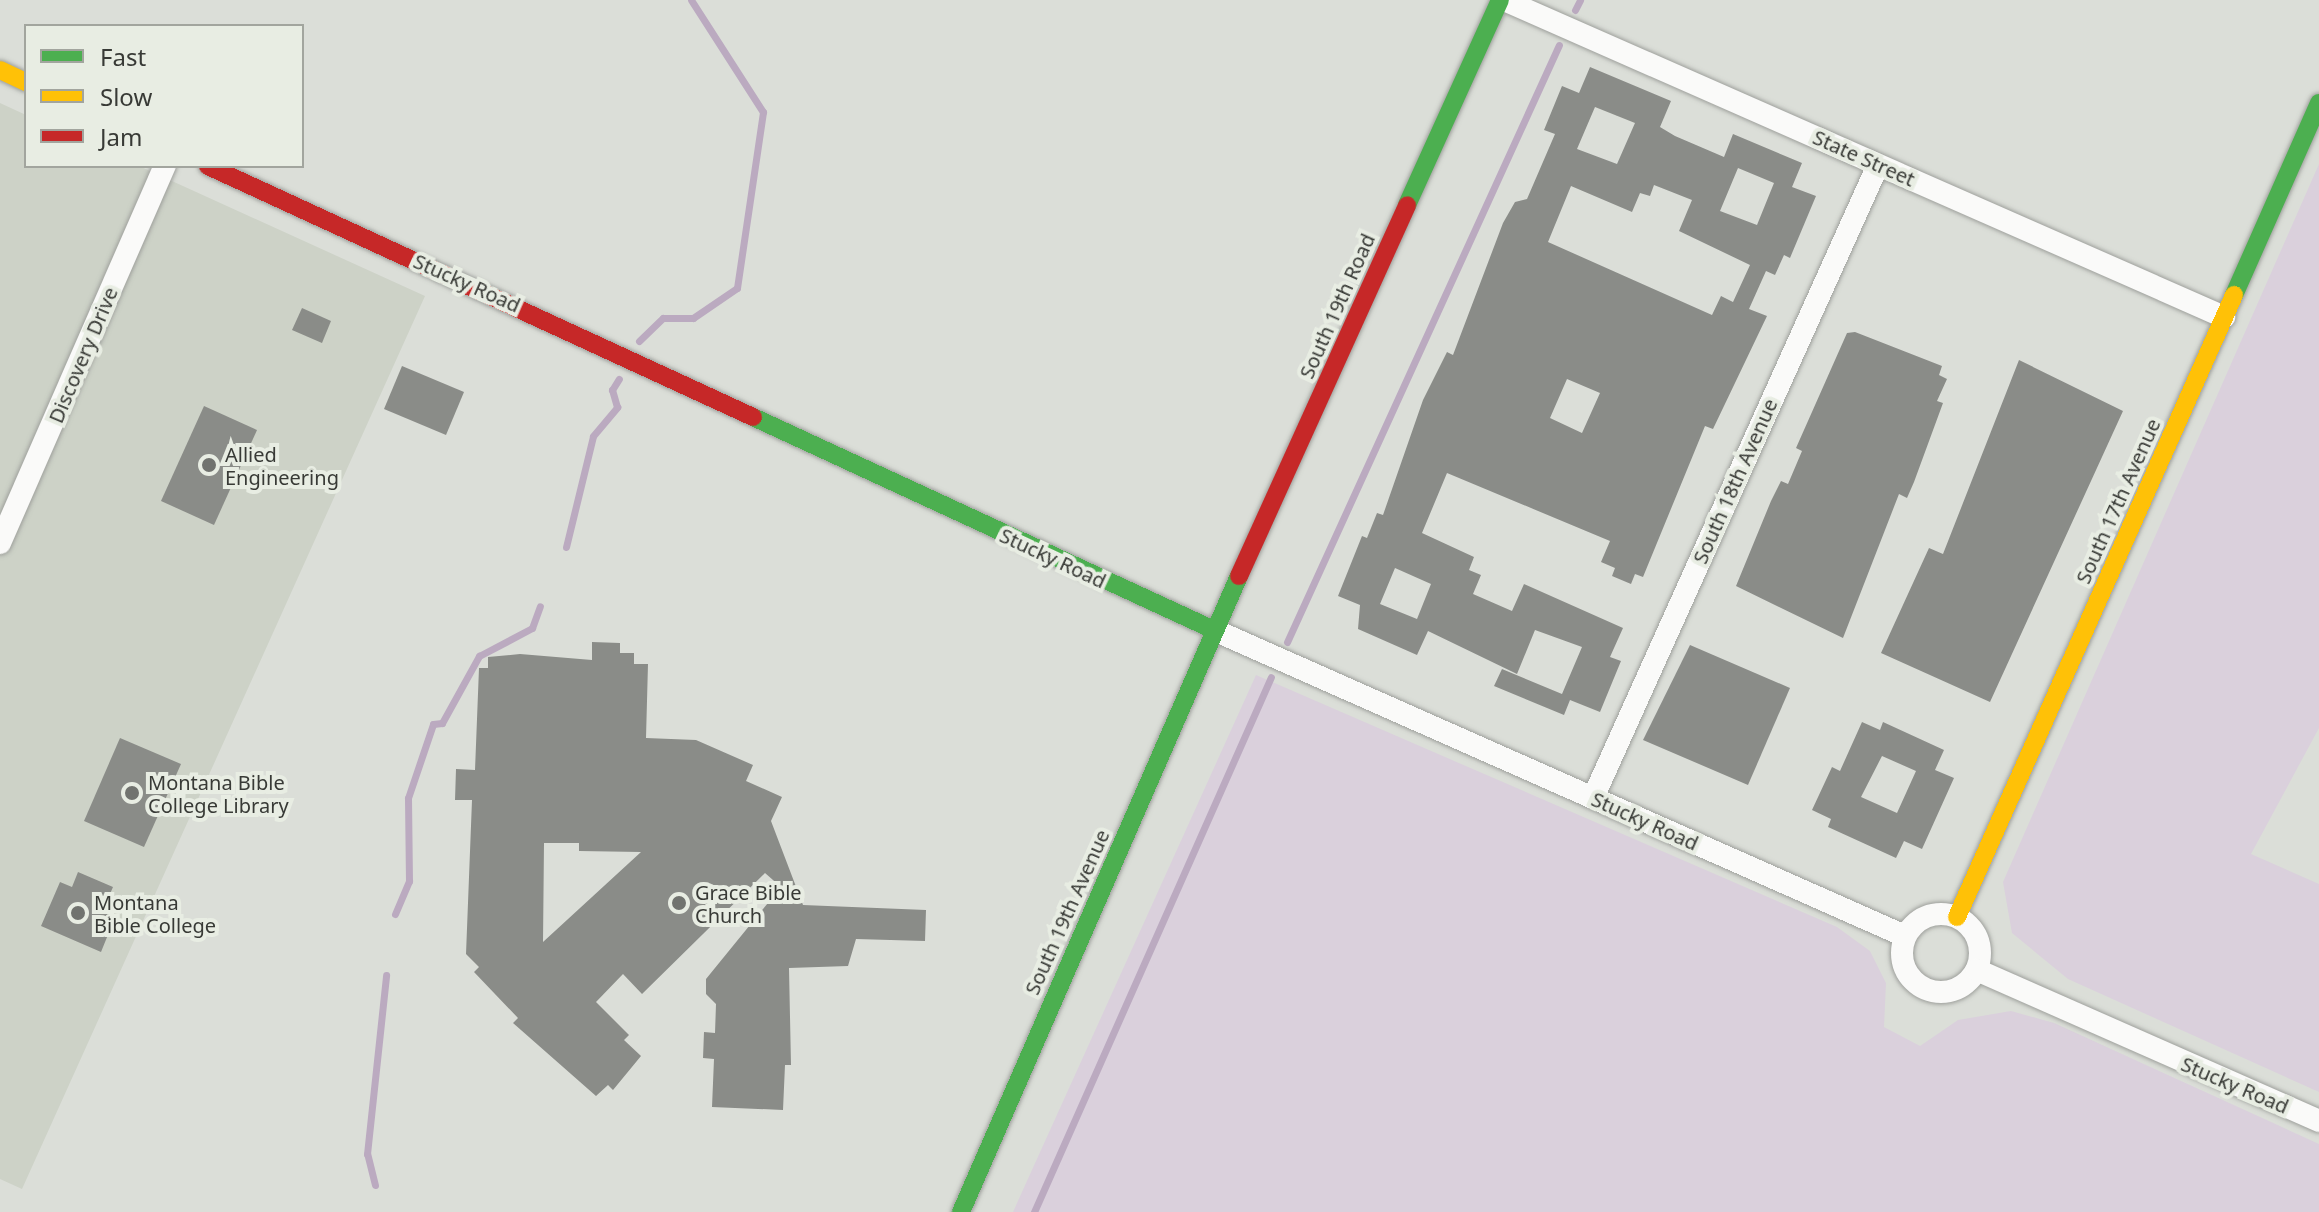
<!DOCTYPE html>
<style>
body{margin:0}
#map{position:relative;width:2319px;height:1212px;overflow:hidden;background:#dbded8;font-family:"Noto Sans",sans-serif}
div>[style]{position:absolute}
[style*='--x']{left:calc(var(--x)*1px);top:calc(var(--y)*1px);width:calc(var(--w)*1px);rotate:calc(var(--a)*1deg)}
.built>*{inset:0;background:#cdd2c7}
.green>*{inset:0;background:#dad0dc}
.stream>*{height:7px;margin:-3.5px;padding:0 3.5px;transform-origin:3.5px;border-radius:3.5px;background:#bbaac0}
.building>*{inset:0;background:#8a8c88}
.roads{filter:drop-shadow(0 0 2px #9ea09c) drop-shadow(0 0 2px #9ea09c)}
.street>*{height:22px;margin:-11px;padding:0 11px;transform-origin:11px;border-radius:11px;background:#fafaf9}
.street>.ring{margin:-11px;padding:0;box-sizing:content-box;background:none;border:22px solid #fafaf9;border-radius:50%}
.fast>*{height:18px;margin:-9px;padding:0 9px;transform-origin:9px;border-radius:9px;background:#4caf50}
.slow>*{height:18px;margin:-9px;padding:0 9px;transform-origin:9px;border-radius:9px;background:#ffc107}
.jam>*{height:18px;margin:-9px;padding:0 9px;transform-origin:9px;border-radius:9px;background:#c62828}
.dots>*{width:22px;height:22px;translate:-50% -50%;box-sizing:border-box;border:4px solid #e8ede3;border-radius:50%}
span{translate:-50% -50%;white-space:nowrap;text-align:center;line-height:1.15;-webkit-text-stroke:8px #e8ede3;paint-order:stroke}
.street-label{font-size:20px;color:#383a36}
.poi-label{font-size:20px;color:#383a36}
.left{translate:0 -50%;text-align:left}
.legend{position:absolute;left:24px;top:24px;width:280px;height:144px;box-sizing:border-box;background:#e8ede3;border:2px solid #a2a59e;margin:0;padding:10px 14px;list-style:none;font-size:24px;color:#383a36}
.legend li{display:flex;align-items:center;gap:16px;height:40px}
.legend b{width:40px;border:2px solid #a2a59e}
</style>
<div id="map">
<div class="built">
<i style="clip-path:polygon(0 103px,26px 115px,26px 166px,139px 166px,425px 296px,22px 1189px,0 1179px)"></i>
</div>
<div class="green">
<i style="clip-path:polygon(2319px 164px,2319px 728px,2251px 854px,2319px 884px,2319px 1092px,2068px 979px,2012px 933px,2003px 882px)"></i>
<i style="clip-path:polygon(1256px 675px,1837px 927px,1870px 951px,1886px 983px,1884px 1027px,1920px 1046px,1958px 1020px,2011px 1011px,2054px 1023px,2319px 1144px,2319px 1212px,1013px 1212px)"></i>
</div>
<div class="stream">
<i style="--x:1575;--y:10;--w:11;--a:-63"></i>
<i style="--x:639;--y:341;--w:33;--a:-44"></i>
<i style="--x:663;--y:318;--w:30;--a:0"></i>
<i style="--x:693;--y:318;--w:53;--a:-34.3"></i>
<i style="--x:737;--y:288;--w:178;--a:-81.6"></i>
<i style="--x:763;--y:112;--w:133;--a:-122.7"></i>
<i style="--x:566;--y:547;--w:114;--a:-76.3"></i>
<i style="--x:593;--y:436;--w:38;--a:-50"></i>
<i style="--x:617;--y:407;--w:18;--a:-106"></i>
<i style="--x:612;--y:390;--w:13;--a:-58"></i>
<i style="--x:1287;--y:642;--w:656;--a:-65.51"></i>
<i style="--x:395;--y:914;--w:36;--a:-67"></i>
<i style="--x:409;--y:881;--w:83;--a:-90.7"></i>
<i style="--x:408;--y:798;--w:78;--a:-71.3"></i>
<i style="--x:433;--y:724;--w:9;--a:-6"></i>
<i style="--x:442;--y:723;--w:77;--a:-61.1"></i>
<i style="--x:479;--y:656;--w:60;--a:-27.8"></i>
<i style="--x:532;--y:628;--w:23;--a:-70"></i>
<i style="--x:375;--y:1185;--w:32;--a:-104"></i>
<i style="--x:367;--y:1154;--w:180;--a:-83.9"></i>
<i style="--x:1034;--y:1212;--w:585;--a:-66.11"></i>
</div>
<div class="building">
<i style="clip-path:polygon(evenodd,1590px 67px,1671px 101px,1660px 127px,1675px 136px,1724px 157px,1733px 134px,1802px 163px,1792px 187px,1816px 196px,1790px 258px,1784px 255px,1775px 275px,1766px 271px,1749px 309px,1767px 316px,1713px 429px,1705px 426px,1643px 577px,1635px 574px,1631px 584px,1612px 576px,1615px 568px,1601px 562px,1610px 541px,1447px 473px,1422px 533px,1474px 557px,1469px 570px,1481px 575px,1473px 594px,1512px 611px,1524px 584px,1623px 628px,1610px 657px,1621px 661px,1600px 712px,1570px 700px,1564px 715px,1494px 686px,1502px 669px,1562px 694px,1582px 647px,1535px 630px,1517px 674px,1428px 631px,1417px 655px,1358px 629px,1360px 605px,1338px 596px,1362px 536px,1367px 538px,1377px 513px,1383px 515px,1423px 400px,1447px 352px,1453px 355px,1503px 223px,1515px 202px,1527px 199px,1555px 134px,1544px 130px,1562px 86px,1579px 93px,1590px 67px,1595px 107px,1635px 123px,1617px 164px,1577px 149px,1595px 107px,1590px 67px,1738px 168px,1774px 183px,1757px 225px,1720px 211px,1738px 168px,1590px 67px,1654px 185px,1692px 200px,1679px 231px,1750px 265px,1733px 302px,1721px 296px,1712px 315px,1548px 242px,1571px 186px,1632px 212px,1640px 193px,1650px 196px,1654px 185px,1590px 67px,1567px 379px,1600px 393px,1582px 433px,1550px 418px,1567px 379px,1590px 67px,1395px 568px,1431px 584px,1417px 619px,1380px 604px,1395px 568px)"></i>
<i style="clip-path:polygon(302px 308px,331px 321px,322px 343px,292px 330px)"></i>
<i style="clip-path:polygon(1855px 332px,1942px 366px,1939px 375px,1947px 379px,1937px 401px,1943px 403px,1914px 482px,1907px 498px,1899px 494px,1843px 638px,1736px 586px,1771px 501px,1781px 481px,1788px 484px,1802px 451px,1796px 448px,1847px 333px)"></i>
<i style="clip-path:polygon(2019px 360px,2123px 411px,1990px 702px,1881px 653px,1929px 548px,1943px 554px)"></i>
<i style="clip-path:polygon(402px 366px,464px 392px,446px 435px,384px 409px)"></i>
<i style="clip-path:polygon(204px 406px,257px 430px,214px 525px,161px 501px)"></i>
<i style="clip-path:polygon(evenodd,592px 642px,620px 643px,620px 653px,634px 653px,634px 664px,648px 664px,646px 738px,696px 740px,753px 765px,746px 781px,782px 797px,771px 821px,803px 905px,926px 910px,925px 941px,856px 939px,848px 966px,789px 968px,791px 1065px,785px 1065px,783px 1110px,712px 1107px,714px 1059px,703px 1058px,704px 1032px,715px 1033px,716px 1004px,706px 994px,706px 979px,781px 887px,765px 873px,642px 994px,623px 974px,596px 1002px,629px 1035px,624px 1040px,641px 1056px,613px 1090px,608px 1085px,596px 1096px,513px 1023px,518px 1018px,474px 972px,479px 967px,466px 954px,472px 800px,455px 800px,456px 769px,475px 770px,479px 668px,488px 668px,488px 657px,520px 654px,592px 660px,592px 642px,544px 843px,579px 843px,579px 851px,641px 852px,543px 942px,544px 843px)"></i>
<i style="clip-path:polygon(1690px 645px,1790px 688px,1748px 785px,1643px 740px)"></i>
<i style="clip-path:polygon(evenodd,1862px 722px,1880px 730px,1883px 722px,1944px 750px,1935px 770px,1954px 778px,1922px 849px,1904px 841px,1896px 858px,1828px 827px,1831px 819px,1812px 810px,1832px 767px,1840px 771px,1862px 722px,1882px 756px,1916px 771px,1897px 813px,1861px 797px,1882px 756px)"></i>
<i style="clip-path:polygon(120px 738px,181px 764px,144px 847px,84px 821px)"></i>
<i style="clip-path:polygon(78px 872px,113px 887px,103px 910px,116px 915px,101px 952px,41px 926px,60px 882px,72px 887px)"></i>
</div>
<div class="roads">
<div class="street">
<i style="--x:1504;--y:0;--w:787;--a:23.76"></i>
<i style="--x:0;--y:543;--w:412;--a:-66.4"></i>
<i style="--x:1214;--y:630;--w:756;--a:23.89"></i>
<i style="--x:1593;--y:798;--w:694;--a:-65.76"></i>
<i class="ring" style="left:1902px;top:914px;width:56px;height:56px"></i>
<i style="--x:1977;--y:970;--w:374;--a:23.8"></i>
</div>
<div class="fast">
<i style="--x:1407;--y:205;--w:225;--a:-65.6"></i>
<i style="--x:2234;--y:295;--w:210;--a:-66.1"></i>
<i style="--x:753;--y:417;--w:508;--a:24.8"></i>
<i style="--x:961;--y:1212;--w:694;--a:-66.39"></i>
</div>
<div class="slow">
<i style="--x:0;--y:70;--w:29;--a:25"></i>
<i style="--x:1957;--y:917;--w:681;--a:-65.99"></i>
</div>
<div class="jam">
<i style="--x:208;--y:166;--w:600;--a:24.73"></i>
<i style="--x:1239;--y:576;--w:407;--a:-65.6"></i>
</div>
</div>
<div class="dots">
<i style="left:209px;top:465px;background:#71736f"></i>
<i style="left:132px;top:793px;background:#71736f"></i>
<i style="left:679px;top:903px;background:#71736f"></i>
<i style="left:78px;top:913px;background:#71736f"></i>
</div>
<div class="street-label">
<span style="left:1864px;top:158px;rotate:24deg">State Street</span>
<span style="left:467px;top:283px;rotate:24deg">Stucky Road</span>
<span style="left:1337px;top:306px;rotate:-66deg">South 19th Road</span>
<span style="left:83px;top:355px;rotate:-67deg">Discovery Drive</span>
<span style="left:1735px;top:481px;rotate:-66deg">South 18th Avenue</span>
<span style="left:2118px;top:501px;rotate:-66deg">South 17th Avenue</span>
<span style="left:1053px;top:558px;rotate:25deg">Stucky Road</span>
<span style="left:1645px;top:821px;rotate:24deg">Stucky Road</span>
<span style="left:1067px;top:912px;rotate:-66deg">South 19th Avenue</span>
<span style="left:2235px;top:1085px;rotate:23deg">Stucky Road</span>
</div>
<div class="poi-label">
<span class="left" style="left:225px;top:466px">Allied<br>Engineering</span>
<span class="left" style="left:148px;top:794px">Montana Bible<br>College Library</span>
<span class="left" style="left:695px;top:904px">Grace Bible<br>Church</span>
<span class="left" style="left:94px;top:914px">Montana<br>Bible College</span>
</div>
<ul class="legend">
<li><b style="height:10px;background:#4caf50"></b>Fast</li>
<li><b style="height:10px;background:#ffc107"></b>Slow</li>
<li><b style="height:10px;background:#c62828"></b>Jam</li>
</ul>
</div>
